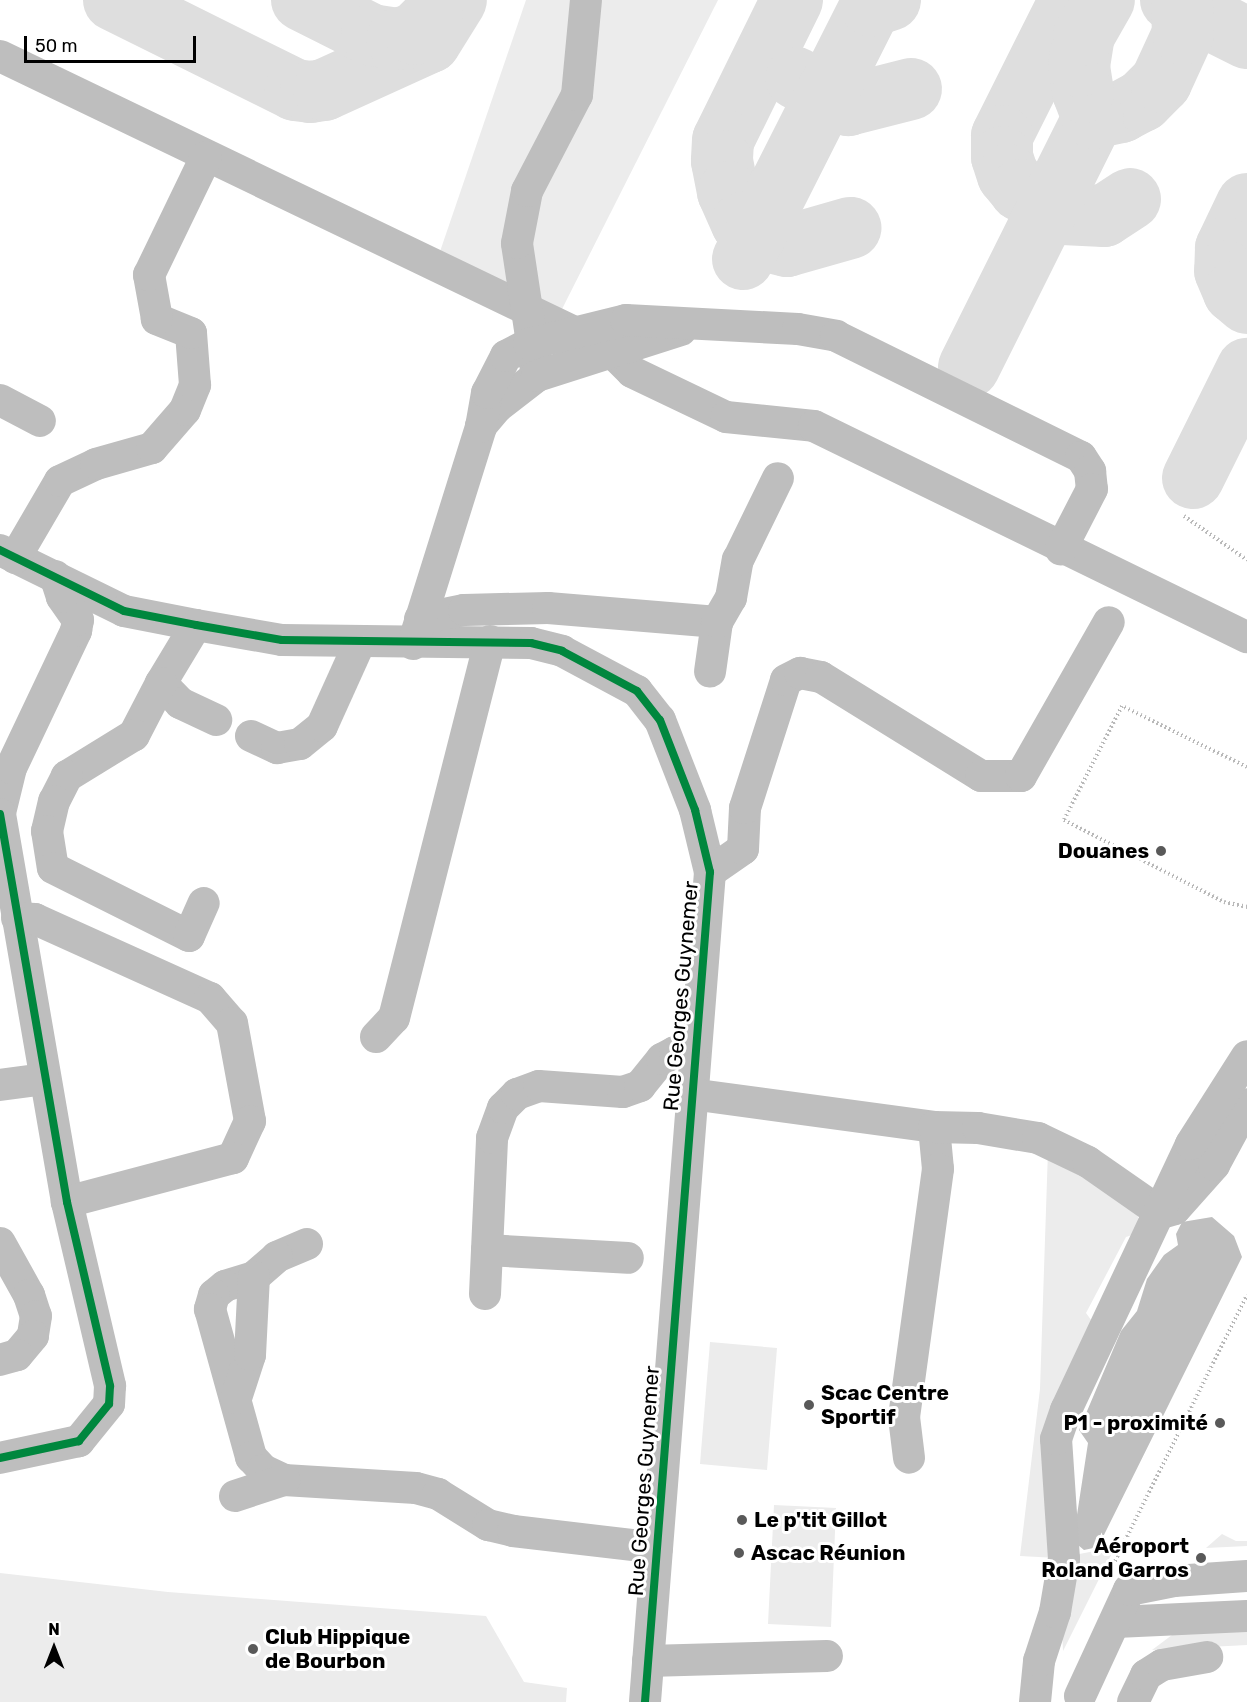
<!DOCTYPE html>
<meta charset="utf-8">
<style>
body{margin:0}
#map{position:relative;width:1247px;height:1702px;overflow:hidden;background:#fff;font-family:Rubik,sans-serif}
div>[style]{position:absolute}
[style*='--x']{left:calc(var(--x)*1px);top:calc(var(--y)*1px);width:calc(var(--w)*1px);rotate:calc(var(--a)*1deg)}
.green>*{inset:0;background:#ececec}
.water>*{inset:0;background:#bfbfbf}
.taxiway>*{height:62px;margin:-31px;padding:0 31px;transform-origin:31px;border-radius:31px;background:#dedede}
.path>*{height:4px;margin-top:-2px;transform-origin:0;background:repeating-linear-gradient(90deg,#b9b9b9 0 1.5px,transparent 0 4.5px)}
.minor>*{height:32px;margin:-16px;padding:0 16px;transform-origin:16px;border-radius:16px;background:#bebebe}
.cycleway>*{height:8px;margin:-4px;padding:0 4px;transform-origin:4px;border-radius:4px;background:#00873e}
.dots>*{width:16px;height:16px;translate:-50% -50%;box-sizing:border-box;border:3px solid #fff;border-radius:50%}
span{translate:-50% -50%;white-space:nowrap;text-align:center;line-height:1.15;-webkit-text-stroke:6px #fff;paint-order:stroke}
.poi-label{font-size:21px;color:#000;font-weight:700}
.right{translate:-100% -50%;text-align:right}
.left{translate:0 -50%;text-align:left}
.street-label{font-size:21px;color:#000}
.north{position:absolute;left:24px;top:1618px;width:60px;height:60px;-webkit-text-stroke:4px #fff;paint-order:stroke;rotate:0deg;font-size:16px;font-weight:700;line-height:24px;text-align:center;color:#000}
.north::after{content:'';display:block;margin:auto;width:21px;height:27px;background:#000;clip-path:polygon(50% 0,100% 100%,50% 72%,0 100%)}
.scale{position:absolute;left:24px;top:36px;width:172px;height:27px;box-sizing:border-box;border:3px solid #000;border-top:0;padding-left:8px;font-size:18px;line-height:21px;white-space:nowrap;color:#000;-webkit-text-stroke:4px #fff;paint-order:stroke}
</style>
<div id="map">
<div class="green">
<i style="clip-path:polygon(526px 0,718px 0,559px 315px,433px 272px)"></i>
<i style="clip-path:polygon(1048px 1150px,1129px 1198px,1139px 1219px,1135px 1234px,1126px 1237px,1086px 1313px,1097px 1328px,1062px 1400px,1057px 1558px,1020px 1556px,1040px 1389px)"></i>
<i style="clip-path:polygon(710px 1342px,777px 1348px,767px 1470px,700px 1464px)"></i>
<i style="clip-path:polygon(774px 1505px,836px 1508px,831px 1627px,768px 1624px)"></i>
<i style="clip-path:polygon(1222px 1534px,1236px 1541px,1247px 1541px,1247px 1546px,1206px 1548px)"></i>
<i style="clip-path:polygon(1095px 1551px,1113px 1551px,1063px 1651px,1062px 1631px,1074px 1555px)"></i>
<i style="clip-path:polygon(0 1573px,168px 1592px,486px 1616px,524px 1682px,567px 1688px,566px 1702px,0 1702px)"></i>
<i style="clip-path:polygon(1247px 1628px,1247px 1645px,1152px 1650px,1172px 1635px)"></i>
</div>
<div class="water">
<i style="clip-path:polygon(1212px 1217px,1234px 1236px,1242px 1257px,1098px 1547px,1084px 1550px,1078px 1545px,1075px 1528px,1088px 1443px,1079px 1430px,1121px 1331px,1137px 1311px,1147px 1279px,1164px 1255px,1178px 1245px,1176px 1234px,1182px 1222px)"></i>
</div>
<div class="taxiway">
<i style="--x:114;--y:0;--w:202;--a:26.4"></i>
<i style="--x:295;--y:90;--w:16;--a:7"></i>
<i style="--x:311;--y:92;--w:13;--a:-9"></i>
<i style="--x:324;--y:90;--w:116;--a:-24.4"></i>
<i style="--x:430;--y:42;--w:49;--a:-58.2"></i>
<i style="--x:302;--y:0;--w:78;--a:26.6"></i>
<i style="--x:372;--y:35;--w:25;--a:9"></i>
<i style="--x:397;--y:39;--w:19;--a:-16"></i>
<i style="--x:415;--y:34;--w:24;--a:-45"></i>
<i style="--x:792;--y:0;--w:156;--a:116.2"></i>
<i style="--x:723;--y:140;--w:21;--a:93"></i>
<i style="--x:722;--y:161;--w:32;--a:79"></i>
<i style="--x:728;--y:192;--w:34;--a:66"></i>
<i style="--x:742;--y:223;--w:27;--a:39"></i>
<i style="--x:763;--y:240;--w:25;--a:14"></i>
<i style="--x:787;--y:246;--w:66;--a:-15.9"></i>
<i style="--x:1070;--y:0;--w:152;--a:116.6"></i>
<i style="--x:1002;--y:136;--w:21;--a:90"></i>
<i style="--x:1002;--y:157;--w:19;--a:72"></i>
<i style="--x:1008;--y:175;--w:19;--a:51"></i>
<i style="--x:1020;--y:190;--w:49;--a:29.2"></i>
<i style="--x:1063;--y:214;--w:41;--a:2.8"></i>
<i style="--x:1104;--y:216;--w:31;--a:-33"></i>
<i style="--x:1171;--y:0;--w:85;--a:26.6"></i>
<i style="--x:796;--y:78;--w:59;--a:27.4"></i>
<i style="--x:848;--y:105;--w:65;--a:-14.3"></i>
<i style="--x:1093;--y:118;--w:29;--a:-12"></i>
<i style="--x:1121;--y:112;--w:24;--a:-28"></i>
<i style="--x:1142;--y:101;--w:27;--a:-45"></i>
<i style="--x:1161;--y:82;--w:53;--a:-65.4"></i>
<i style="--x:1183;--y:34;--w:29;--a:-92"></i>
<i style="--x:1247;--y:204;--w:49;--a:115.5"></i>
<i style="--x:1226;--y:248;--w:23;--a:92"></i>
<i style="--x:1225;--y:271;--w:23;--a:67"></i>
<i style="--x:1234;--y:292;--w:17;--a:40"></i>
<i style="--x:743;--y:259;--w:284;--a:-63.2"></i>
<i style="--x:871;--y:6;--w:20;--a:-18"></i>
<i style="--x:969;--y:367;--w:278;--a:-63.5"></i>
<i style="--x:1093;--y:118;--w:28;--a:-111"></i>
<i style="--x:1083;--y:92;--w:26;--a:-99"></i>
<i style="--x:1079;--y:66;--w:31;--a:-81"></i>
<i style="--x:1084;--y:35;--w:40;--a:-60.3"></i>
<i style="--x:1193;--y:478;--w:122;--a:-63.6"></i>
</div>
<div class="path">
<i style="--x:1184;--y:516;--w:77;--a:34.9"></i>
<i style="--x:1247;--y:767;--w:139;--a:-154"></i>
<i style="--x:1122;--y:706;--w:128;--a:117"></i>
<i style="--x:1064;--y:820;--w:180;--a:27.1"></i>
<i style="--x:1224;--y:902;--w:24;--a:12"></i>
<i style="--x:1111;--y:1569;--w:306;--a:-63.6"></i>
</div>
<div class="minor">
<i style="--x:0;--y:56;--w:637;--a:25.68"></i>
<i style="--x:612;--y:352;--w:28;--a:45"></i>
<i style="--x:632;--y:372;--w:104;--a:25.6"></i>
<i style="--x:726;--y:417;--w:88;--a:5.8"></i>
<i style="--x:814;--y:426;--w:482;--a:26"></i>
<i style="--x:537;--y:376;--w:134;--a:-98.6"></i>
<i style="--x:517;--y:243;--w:53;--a:-79.1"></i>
<i style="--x:527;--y:191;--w:108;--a:-62.5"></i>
<i style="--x:577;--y:95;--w:95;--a:-84.6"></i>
<i style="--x:0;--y:400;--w:45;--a:27.7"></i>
<i style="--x:481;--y:426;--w:25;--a:-50"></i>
<i style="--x:497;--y:407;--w:51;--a:-37.8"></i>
<i style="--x:537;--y:376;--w:151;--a:-17.7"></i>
<i style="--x:0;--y:550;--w:138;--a:26.2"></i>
<i style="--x:124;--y:611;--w:73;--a:11"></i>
<i style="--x:196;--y:625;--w:87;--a:9.9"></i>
<i style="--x:282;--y:640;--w:249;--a:0.7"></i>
<i style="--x:531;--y:643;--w:32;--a:14"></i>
<i style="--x:562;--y:651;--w:85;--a:28.1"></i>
<i style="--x:637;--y:691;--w:37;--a:52"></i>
<i style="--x:660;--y:720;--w:97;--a:68.7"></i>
<i style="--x:695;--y:810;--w:64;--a:76.4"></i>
<i style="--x:710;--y:872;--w:833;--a:94.48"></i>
<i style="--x:15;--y:558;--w:89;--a:-59.7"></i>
<i style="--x:60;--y:481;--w:40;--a:-25"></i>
<i style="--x:96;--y:464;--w:58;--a:-15.9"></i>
<i style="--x:152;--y:448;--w:50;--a:-49"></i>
<i style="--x:185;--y:410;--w:27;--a:-68"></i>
<i style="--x:195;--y:385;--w:52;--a:-94.4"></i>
<i style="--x:191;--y:333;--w:37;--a:-158"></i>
<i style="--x:157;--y:319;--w:45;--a:-100.3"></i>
<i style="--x:149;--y:275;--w:131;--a:-64.2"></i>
<i style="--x:420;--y:619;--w:45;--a:-11.6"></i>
<i style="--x:464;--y:610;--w:84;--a:-1.4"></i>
<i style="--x:548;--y:608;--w:170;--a:4.7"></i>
<i style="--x:717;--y:622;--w:50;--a:98"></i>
<i style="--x:717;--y:622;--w:28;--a:-60"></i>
<i style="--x:731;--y:598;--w:39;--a:-80"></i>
<i style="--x:738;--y:560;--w:91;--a:-64"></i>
<i style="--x:196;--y:625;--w:68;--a:121.1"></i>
<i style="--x:161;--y:683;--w:28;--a:46"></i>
<i style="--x:180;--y:703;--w:40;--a:25"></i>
<i style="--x:413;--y:644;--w:227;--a:-72.6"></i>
<i style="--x:481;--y:427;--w:35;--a:-80"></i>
<i style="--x:487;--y:393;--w:42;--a:-62.8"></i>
<i style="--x:506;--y:356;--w:26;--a:-28"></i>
<i style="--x:529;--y:344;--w:100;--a:-13.9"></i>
<i style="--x:626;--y:320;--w:172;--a:3"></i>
<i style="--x:798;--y:329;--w:39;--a:10"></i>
<i style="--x:836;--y:336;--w:273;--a:26.3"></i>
<i style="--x:1081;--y:457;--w:17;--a:57"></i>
<i style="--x:1090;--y:471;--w:18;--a:84"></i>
<i style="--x:1092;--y:489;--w:68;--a:117.3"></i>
<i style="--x:161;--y:683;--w:59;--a:117.4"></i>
<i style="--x:134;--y:735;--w:79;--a:148.5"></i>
<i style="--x:67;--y:776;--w:28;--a:117"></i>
<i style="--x:54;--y:801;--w:31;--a:103"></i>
<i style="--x:47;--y:831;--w:37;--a:81"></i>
<i style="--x:53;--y:868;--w:152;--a:26.6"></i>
<i style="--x:189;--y:936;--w:36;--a:-66"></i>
<i style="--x:251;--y:736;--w:29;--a:25"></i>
<i style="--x:277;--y:748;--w:23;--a:-10"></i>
<i style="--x:300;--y:744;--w:28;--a:-39"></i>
<i style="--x:322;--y:726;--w:90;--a:-65.7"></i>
<i style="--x:0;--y:813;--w:46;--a:-76.3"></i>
<i style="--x:11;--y:768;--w:152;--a:-64.6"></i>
<i style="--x:76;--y:631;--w:11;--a:-80"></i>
<i style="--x:78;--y:620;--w:28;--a:-125"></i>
<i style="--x:62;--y:597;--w:22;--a:-108"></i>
<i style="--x:0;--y:814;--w:394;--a:80.2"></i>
<i style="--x:67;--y:1202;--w:189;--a:76.8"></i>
<i style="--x:110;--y:1386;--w:18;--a:93"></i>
<i style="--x:109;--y:1404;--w:48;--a:129"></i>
<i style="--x:79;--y:1441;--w:81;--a:167.9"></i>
<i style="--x:710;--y:872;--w:40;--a:-34.9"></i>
<i style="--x:743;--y:849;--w:41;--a:-87.2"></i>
<i style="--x:745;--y:808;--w:134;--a:-72.2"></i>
<i style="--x:786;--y:680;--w:16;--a:-27"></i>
<i style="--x:800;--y:673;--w:21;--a:11"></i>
<i style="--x:821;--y:677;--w:188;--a:31.7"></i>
<i style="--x:981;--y:776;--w:40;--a:0"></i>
<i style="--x:1021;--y:776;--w:177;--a:-60.3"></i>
<i style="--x:17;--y:918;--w:18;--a:3"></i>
<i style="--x:35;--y:919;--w:192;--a:24.3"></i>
<i style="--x:210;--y:998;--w:33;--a:49"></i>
<i style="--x:232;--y:1023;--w:100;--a:79.6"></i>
<i style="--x:250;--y:1121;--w:41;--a:114.7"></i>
<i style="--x:233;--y:1158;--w:172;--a:165.2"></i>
<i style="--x:376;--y:1037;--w:26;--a:-47"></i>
<i style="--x:394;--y:1018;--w:389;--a:-75.7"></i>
<i style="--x:0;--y:1085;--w:44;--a:-7.8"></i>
<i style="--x:691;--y:1094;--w:245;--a:7.7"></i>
<i style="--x:934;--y:1127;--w:42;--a:84.6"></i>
<i style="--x:938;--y:1169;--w:250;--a:97.8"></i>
<i style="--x:904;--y:1417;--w:41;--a:83"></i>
<i style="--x:934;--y:1127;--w:44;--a:1.3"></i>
<i style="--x:978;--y:1128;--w:61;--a:9.5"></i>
<i style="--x:1038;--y:1138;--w:55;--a:25.6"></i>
<i style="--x:1088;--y:1162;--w:89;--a:34.9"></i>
<i style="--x:1165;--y:1212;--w:10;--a:-17"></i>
<i style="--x:1175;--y:1209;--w:59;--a:-48.4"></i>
<i style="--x:1214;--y:1165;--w:69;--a:-61.6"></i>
<i style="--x:0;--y:1243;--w:60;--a:60.9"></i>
<i style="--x:29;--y:1295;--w:22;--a:72"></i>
<i style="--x:36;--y:1316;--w:20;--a:99"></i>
<i style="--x:33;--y:1336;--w:25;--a:130"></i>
<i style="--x:17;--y:1355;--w:18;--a:164"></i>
<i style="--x:307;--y:1244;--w:33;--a:157"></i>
<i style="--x:277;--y:1257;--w:30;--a:139"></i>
<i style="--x:254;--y:1277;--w:30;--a:163"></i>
<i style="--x:225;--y:1286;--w:14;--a:141"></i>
<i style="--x:214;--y:1295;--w:15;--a:106"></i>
<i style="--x:210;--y:1309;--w:154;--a:74.5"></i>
<i style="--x:251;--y:1457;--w:18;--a:47"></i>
<i style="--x:263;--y:1470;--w:23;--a:25"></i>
<i style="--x:284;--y:1480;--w:132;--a:3.5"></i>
<i style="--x:416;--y:1488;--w:23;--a:15"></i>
<i style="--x:438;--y:1494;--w:59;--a:31.8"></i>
<i style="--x:488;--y:1525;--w:26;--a:13"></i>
<i style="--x:513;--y:1531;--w:145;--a:6.7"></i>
<i style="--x:487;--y:1250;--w:141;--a:3.2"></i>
<i style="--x:485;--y:1294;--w:156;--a:-87.4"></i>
<i style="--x:492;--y:1138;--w:32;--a:-70"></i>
<i style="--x:503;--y:1108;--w:20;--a:-45"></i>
<i style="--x:517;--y:1094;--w:23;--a:-20"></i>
<i style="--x:539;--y:1086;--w:84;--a:4.1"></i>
<i style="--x:623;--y:1092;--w:18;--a:-19"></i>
<i style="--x:640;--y:1086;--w:35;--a:-51"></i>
<i style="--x:662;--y:1059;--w:15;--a:-28"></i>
<i style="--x:675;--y:1052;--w:18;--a:-3"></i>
<i style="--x:236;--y:1398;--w:45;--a:-72"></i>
<i style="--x:250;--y:1355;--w:78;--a:-87.1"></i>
<i style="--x:235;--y:1496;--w:52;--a:-18.1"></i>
<i style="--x:1116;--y:1622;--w:131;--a:-2.6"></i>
<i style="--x:648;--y:1661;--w:179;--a:-1.6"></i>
<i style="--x:1080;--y:1696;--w:117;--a:-65.2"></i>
<i style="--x:1129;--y:1590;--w:46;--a:-11.3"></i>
<i style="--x:1174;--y:1581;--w:73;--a:-3.9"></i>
<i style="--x:1035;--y:1702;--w:41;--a:-84.4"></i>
<i style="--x:1039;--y:1661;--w:52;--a:-71.9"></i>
<i style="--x:1055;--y:1612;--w:54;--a:-80.4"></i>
<i style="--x:1064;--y:1559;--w:120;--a:-93.8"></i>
<i style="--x:1056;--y:1439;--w:31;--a:-71"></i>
<i style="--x:1066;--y:1410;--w:294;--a:-64.8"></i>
<i style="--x:1191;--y:1144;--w:104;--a:-57.5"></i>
<i style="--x:1133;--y:1702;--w:30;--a:-64"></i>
<i style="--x:1146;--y:1675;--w:19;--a:-32"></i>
<i style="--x:1162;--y:1665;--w:46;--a:-10.1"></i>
</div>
<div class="cycleway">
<i style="--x:0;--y:550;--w:138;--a:26.2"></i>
<i style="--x:124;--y:611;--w:73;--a:11"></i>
<i style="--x:196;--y:625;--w:87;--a:9.9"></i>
<i style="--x:282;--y:640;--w:249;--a:0.7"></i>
<i style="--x:531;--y:643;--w:32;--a:14"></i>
<i style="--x:562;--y:651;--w:85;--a:28.1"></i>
<i style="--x:637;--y:691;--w:37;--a:52"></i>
<i style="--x:660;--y:720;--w:97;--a:68.7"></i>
<i style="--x:695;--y:810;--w:64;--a:76.4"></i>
<i style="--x:710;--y:872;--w:833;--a:94.48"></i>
<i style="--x:0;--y:814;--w:394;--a:80.2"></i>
<i style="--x:67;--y:1202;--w:189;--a:76.8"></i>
<i style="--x:110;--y:1386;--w:18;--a:93"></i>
<i style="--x:109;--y:1404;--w:48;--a:129"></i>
<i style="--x:79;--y:1441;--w:81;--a:167.9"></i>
</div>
<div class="dots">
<i style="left:1161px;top:851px;background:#595959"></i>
<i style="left:809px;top:1405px;background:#595959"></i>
<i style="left:1220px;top:1423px;background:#595959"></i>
<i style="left:742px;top:1520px;background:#595959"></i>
<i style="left:739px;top:1553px;background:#595959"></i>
<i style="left:1201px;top:1558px;background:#595959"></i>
<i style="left:253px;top:1649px;background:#595959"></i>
</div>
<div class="poi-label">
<span class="right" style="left:1149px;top:851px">Douanes</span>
<span class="left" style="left:821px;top:1405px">Scac Centre<br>Sportif</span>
<span class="right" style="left:1208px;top:1423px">P1 - proximité</span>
<span class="left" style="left:754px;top:1520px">Le p'tit Gillot</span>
<span class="right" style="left:1189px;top:1558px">Aéroport<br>Roland Garros</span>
<span class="left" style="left:751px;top:1553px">Ascac Réunion</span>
<span class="left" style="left:265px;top:1649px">Club Hippique<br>de Bourbon</span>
</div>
<div class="street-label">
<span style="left:681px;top:996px;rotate:-85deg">Rue Georges Guynemer</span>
<span style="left:644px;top:1481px;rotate:-86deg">Rue Georges Guynemer</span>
</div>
<div class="north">N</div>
<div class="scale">50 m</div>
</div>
